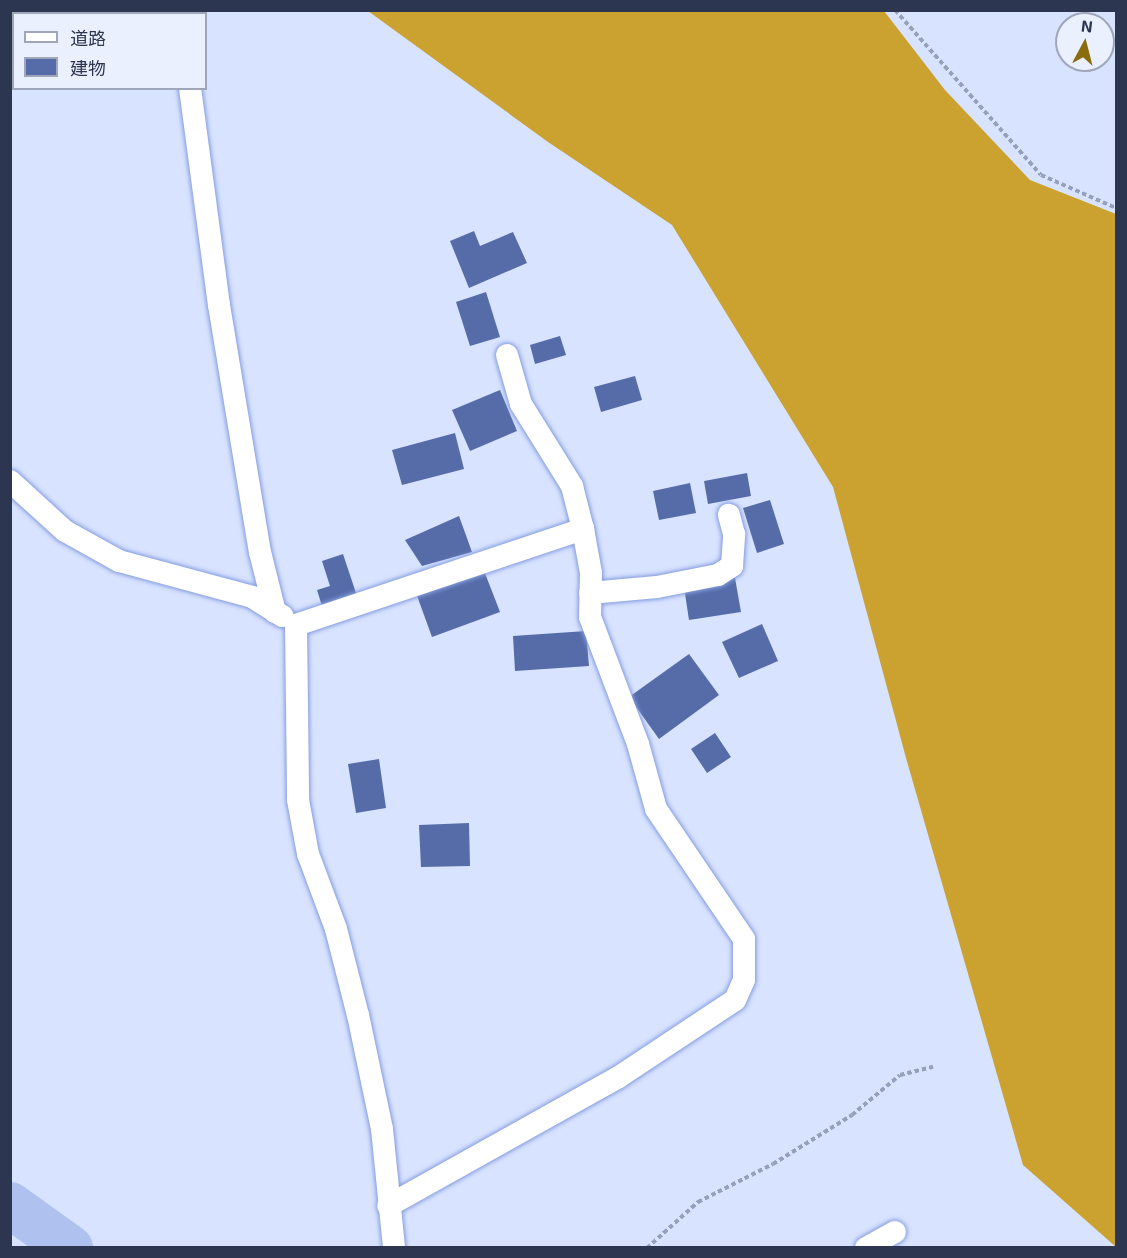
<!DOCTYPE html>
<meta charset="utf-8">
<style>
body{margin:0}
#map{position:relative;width:1127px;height:1258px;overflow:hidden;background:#d8e3ff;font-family:"Exo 2","Noto Sans JP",sans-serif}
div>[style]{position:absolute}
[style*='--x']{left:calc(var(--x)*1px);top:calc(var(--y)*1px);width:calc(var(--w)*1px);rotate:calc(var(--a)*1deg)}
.forest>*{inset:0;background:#cba22f}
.river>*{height:46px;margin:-23px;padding:0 23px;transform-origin:23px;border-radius:23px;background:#afc1ee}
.building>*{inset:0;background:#566ca9}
.path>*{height:4px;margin-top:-2px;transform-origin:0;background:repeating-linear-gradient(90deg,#95a0bc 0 4.5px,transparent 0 7.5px)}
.roads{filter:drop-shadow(0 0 2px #859dde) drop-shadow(0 0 2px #859dde)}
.minor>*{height:22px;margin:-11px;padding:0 11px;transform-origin:11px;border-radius:11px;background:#fff}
span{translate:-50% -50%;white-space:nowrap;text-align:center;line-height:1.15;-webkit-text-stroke:6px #ebf0fe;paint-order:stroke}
.frame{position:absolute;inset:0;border:12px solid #2c3651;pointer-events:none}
.legend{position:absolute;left:12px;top:12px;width:195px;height:78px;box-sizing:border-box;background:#ebf0fe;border:2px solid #9fa6b9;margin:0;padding:8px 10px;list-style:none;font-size:18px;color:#2c3651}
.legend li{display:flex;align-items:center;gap:12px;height:30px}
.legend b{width:30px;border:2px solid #9fa6b9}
.north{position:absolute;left:1055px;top:12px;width:60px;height:60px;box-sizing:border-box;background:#ebf0fe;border:2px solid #9fa6b9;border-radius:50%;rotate:7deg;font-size:16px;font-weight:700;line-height:24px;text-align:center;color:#2c3651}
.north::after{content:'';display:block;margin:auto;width:21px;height:27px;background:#8b6c0d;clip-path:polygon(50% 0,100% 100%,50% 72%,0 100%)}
</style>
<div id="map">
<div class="forest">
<i style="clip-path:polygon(368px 11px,884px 11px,945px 90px,1030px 180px,1116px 214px,1116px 1247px,1023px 1165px,906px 758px,833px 487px,672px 225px,548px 142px)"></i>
</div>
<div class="river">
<i style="--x:10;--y:1205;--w:74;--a:35.6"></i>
</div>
<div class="building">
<i style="clip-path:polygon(474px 231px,480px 246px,513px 232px,527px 263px,469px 288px,450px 241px)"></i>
<i style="clip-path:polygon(486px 292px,500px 337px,470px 346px,456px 302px)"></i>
<i style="clip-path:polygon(560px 336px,566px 355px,535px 364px,530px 345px)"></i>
<i style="clip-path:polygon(635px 376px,642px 400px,601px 412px,594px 387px)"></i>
<i style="clip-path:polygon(500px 390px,517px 431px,470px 451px,452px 410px)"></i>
<i style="clip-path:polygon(455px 433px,464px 469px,402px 485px,392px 450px)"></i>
<i style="clip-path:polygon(747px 473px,751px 496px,708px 504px,704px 481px)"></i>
<i style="clip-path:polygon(690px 483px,696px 513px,659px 520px,653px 491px)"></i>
<i style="clip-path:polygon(770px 500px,784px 544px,757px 553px,743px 508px)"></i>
<i style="clip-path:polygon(459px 516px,472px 552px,422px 566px,405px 540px)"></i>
<i style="clip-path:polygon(343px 554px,357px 596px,322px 606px,317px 590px,330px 586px,322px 561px)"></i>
<i style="clip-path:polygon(483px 568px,500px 612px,432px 637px,416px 593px)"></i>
<i style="clip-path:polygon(735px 578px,741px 612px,689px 620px,684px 587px)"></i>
<i style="clip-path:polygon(762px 624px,778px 661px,739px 678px,722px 642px)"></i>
<i style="clip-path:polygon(586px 631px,589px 666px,515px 671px,513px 636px)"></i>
<i style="clip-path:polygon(689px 654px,719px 695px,659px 739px,629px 697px)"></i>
<i style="clip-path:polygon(715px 733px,731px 757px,707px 773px,691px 749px)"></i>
<i style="clip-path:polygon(379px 759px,386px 808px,356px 813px,348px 764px)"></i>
<i style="clip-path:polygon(469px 823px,470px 866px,421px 867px,419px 825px)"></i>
</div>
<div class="path">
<i style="--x:895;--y:10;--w:220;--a:48.5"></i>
<i style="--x:1041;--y:175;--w:82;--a:23.7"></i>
<i style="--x:647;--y:1248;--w:69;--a:-42"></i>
<i style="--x:698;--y:1202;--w:84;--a:-26.9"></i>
<i style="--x:773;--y:1164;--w:93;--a:-31.8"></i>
<i style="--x:852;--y:1115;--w:62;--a:-39.8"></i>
<i style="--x:900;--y:1075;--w:34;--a:-14"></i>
</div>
<div class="roads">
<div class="minor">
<i style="--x:181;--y:10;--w:4;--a:90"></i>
<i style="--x:190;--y:88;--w:219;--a:82.4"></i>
<i style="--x:219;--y:305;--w:250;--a:80.6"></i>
<i style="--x:260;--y:552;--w:62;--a:76"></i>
<i style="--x:507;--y:355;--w:51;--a:74.1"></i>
<i style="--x:521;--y:404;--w:97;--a:58.1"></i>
<i style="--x:572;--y:486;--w:44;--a:75.7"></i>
<i style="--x:10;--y:481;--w:74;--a:42.3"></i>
<i style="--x:65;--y:531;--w:62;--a:29.1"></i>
<i style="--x:119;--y:561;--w:138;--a:15.1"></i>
<i style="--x:252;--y:597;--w:36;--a:32"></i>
<i style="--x:590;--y:593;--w:67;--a:-5.1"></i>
<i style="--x:657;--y:587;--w:62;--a:-11.1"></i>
<i style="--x:718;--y:575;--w:17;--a:-33"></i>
<i style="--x:732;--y:566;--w:32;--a:-86"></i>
<i style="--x:734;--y:534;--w:20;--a:-105"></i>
<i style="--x:296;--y:625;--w:303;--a:-18.5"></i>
<i style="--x:583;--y:529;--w:45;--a:79.7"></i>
<i style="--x:591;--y:573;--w:44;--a:91.3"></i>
<i style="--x:590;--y:617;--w:136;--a:69.3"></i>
<i style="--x:638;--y:744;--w:67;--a:74.5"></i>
<i style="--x:656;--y:809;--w:157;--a:55.9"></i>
<i style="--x:744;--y:939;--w:41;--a:90"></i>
<i style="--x:744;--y:980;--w:22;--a:114"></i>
<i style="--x:735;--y:1000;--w:141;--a:146.5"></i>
<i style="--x:617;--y:1078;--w:262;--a:150.8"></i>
<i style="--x:296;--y:625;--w:175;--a:89.3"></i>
<i style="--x:298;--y:800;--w:55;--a:79.5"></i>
<i style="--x:308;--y:854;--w:80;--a:69.5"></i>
<i style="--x:336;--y:929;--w:89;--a:75.7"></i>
<i style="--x:358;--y:1015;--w:116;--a:78.1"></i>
<i style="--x:382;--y:1129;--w:120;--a:84.2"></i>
<i style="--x:866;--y:1248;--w:33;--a:-29"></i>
</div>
</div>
<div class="frame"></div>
<ul class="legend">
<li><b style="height:8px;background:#fff"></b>道路</li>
<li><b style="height:16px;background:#566ca9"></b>建物</li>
</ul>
<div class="north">N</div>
</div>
